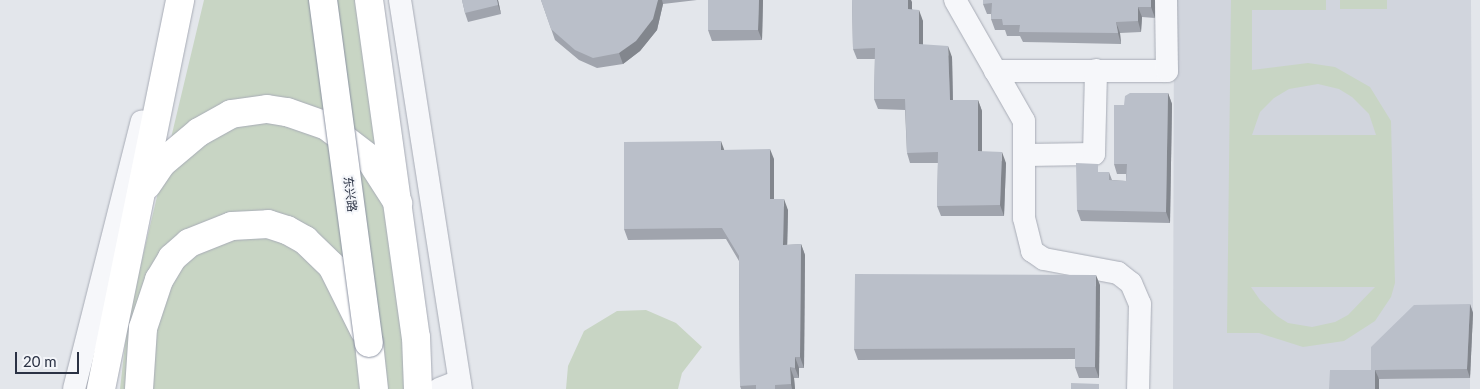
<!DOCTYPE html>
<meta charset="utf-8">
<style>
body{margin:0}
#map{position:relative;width:1480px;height:389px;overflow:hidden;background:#e3e6eb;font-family:Lato,"Noto Sans SC",sans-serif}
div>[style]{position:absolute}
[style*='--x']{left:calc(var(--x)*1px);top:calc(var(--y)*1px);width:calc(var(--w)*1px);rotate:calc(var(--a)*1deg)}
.built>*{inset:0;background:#d1d5dd}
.green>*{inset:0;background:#c8d5c4}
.roads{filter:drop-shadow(0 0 1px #a8acb6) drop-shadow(0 0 1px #a8acb6)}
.street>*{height:22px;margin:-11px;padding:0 11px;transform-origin:11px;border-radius:11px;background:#f6f7fa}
.primary>*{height:28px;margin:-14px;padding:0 14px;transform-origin:14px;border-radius:14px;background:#fff}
.highway>*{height:28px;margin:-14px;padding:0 14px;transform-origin:14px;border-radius:14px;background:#fff}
.bridges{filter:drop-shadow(0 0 1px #8b92a2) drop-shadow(0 0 1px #8b92a2)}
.highway-bridge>*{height:28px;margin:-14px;padding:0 14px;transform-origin:14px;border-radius:14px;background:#fff}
.wall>*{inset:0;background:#a0a4ad}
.shaded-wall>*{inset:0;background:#82868d}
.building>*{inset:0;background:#babfc9}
span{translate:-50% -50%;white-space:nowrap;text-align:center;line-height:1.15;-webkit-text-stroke:4px #f3f5f9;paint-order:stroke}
.street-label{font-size:12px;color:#2b3244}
.scale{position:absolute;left:15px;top:352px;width:64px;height:22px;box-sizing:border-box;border:2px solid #2b3244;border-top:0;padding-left:6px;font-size:15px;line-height:18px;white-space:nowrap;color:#2b3244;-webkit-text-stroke:4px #f3f5f9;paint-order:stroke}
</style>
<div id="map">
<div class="built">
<i style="clip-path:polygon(1174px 0,1471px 0,1473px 313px,1417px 314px,1374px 379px,1470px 378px,1470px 389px,1173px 389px)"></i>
</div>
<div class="green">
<i style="clip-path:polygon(204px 0,361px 0,410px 335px,433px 389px,120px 389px,128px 318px)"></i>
<i style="clip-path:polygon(evenodd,1231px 0,1326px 0,1326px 10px,1252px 10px,1252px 70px,1308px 63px,1335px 67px,1370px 87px,1391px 121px,1395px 283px,1391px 297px,1375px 321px,1344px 341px,1303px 347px,1259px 333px,1227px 333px,1231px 0,1318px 84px,1339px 89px,1352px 97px,1369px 114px,1376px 135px,1252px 135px,1260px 112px,1274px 98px,1289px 89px,1318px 84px,1231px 0,1251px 287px,1375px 287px,1348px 315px,1335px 322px,1312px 327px,1288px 323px,1277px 316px,1260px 300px,1251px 287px)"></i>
<i style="clip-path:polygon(1340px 0,1387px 0,1387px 9px,1340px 9px)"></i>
<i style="clip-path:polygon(646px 310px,676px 323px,702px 347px,682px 373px,678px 389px,566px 389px,568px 366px,584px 331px,617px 311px)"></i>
</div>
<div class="roads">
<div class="street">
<i style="--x:400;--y:0;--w:394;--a:81.1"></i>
<i style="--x:955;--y:0;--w:139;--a:60.3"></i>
<i style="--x:1024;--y:121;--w:97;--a:90"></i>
<i style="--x:1024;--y:218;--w:34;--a:76"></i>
<i style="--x:1032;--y:251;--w:14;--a:34"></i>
<i style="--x:1044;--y:259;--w:75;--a:10.7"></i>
<i style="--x:1118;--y:273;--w:16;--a:38"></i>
<i style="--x:1131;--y:283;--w:23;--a:67"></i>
<i style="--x:1140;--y:304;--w:85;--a:91.3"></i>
<i style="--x:995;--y:71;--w:172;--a:0"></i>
<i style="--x:1167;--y:71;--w:71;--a:-90.8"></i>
<i style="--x:1026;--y:155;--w:68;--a:-0.8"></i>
<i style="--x:1094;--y:154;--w:84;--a:-88.6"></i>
<i style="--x:74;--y:389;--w:276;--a:-75.8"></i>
<i style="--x:439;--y:389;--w:22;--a:-21"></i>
</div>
<div class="primary">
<i style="--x:147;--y:185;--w:27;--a:-56"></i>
<i style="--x:162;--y:163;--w:48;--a:-40"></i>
<i style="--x:199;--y:132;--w:37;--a:-29"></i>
<i style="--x:231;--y:114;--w:36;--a:-8"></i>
<i style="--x:267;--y:109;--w:20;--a:9"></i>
<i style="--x:287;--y:112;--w:42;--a:19.3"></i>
<i style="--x:327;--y:126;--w:53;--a:37.3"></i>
<i style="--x:369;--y:158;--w:54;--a:57.2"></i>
<i style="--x:101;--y:389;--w:397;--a:-78.5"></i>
<i style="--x:139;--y:389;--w:61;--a:-86.2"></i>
<i style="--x:143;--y:328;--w:51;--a:-71.6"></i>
<i style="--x:159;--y:280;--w:26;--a:-59"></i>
<i style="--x:172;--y:258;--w:23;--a:-41"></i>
<i style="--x:189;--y:243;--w:46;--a:-21.6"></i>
<i style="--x:232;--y:226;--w:36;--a:-3"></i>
<i style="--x:268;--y:224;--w:20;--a:18"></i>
<i style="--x:287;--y:230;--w:21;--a:29"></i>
<i style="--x:305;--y:240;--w:37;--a:44"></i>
<i style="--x:332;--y:266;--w:72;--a:63.4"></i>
</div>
<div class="highway">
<i style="--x:369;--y:0;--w:340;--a:82.1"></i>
<i style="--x:416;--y:337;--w:52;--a:87.8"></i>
<i style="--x:369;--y:343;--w:46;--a:83.8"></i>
</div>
</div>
<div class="bridges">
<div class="highway-bridge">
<i style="--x:323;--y:0;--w:346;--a:82.4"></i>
</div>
</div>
<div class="wall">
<i style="clip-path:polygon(462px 0,498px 0,501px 14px,468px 22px,465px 13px)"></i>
<i style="clip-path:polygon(541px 0,697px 0,663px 4px,657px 30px,640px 51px,623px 64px,597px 68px,579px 60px,555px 40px)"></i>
<i style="clip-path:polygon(708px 0,763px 0,762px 40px,712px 41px,708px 30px)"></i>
<i style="clip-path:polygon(852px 0,911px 0,912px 9px,923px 21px,923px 45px,952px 57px,953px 100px,978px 100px,982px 111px,982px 152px,1006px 163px,1004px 216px,941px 216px,937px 206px,938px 163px,910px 163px,907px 153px,905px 110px,878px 109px,874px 99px,875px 59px,857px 59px,853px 49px)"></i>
<i style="clip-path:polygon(983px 0,1155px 0,1155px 18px,1142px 17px,1141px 32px,1120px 33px,1121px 44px,1023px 42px,1020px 36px,1007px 36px,1005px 30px,995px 30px,991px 19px,991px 14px,987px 14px,983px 4px)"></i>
<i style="clip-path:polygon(1168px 93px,1172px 104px,1170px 223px,1081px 221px,1077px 210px,1101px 172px,1109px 172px,1112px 180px,1126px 181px,1126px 174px,1117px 174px,1114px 164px,1124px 105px)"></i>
<i style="clip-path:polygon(725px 150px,774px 159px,774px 199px,788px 210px,787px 245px,801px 244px,805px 255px,804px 368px,799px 368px,799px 378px,794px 378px,795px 389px,741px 389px,740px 386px,739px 261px,726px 239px,628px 240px,624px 229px)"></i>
<i style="clip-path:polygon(1100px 285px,1099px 378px,1079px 378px,1075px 367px,1075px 359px,858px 360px,854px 349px)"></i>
<i style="clip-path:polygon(1470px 304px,1473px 313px,1470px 378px,1379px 379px,1371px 370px)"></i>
</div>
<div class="shaded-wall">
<i style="clip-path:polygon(497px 0,498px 0,501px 14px,498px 5px)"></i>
<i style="clip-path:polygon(658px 0,662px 0,663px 4px,657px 30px,640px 51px,623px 64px,619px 53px)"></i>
<i style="clip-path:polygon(759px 0,763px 0,762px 40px,758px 30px)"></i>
<i style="clip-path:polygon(908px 0,911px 0,912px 2px,912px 20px,908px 9px)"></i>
<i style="clip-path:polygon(1151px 0,1155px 0,1155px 18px,1151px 7px)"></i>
<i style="clip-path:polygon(1138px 7px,1142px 17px,1141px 32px,1138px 21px)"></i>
<i style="clip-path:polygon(919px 10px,923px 21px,923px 55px,919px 44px)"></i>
<i style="clip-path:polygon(1116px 22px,1120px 33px,1121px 44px,1118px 33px)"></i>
<i style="clip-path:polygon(948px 46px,952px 57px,953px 110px,950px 100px)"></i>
<i style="clip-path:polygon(1168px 93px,1172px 104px,1170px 223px,1166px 212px)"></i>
<i style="clip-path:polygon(978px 100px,982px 111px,982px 162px,978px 151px)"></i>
<i style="clip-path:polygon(721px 141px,725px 152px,721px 150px)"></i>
<i style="clip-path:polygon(770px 149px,774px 159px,774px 210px,770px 199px)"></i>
<i style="clip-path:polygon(1002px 152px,1006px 163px,1004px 216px,1000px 205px)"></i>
<i style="clip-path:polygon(784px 199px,788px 210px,787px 255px,783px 245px)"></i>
<i style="clip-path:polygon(801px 244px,805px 255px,804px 368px,800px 357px)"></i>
<i style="clip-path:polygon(1096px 275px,1100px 285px,1099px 378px,1095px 367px)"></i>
<i style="clip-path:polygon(1470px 304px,1473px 313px,1470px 378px,1467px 369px)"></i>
<i style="clip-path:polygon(795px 357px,799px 368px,799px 378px,795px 368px)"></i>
<i style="clip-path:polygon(790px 367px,794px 378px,795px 389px,792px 389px,791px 384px)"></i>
<i style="clip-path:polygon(1375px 370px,1379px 379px,1379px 389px,1375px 389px)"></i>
</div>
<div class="building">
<i style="clip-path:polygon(462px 0,497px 0,498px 5px,465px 13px)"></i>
<i style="clip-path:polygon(541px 0,658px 0,653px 19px,636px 41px,619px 53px,593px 58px,575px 50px,551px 29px)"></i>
<i style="clip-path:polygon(708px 0,759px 0,758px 30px,708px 30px)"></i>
<i style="clip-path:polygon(852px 0,908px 0,908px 9px,919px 10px,919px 44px,948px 46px,950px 100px,978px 100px,978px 151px,1002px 152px,1000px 205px,937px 206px,938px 152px,907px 153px,905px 99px,874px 99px,875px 48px,853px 49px)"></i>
<i style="clip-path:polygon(983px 0,1151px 0,1151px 7px,1138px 7px,1138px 21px,1116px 22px,1118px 33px,1019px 32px,1020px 25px,1003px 25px,1002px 19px,991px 19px,992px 3px,983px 4px)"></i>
<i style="clip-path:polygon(1130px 93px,1168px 93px,1166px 212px,1077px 210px,1076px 163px,1098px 164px,1098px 172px,1109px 172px,1109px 180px,1126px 181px,1127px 164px,1114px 164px,1114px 105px,1124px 105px,1125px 96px)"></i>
<i style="clip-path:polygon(721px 141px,721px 150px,770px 149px,770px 199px,784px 199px,783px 245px,801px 244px,800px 357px,795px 357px,795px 368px,790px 367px,791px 384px,775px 385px,775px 389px,756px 389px,756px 385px,740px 386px,739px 256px,722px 228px,624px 229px,624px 142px)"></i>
<i style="clip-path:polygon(855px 274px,1096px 275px,1095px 367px,1075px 367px,1075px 348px,854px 349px)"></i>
<i style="clip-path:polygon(1470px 304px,1467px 369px,1375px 370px,1375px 389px,1329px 389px,1330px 370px,1371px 370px,1371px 347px,1414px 305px)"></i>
<i style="clip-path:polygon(1071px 383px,1099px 384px,1099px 389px,1071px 389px)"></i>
</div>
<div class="street-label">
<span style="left:350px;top:194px;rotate:83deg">东兴路</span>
</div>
<div class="scale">20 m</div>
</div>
